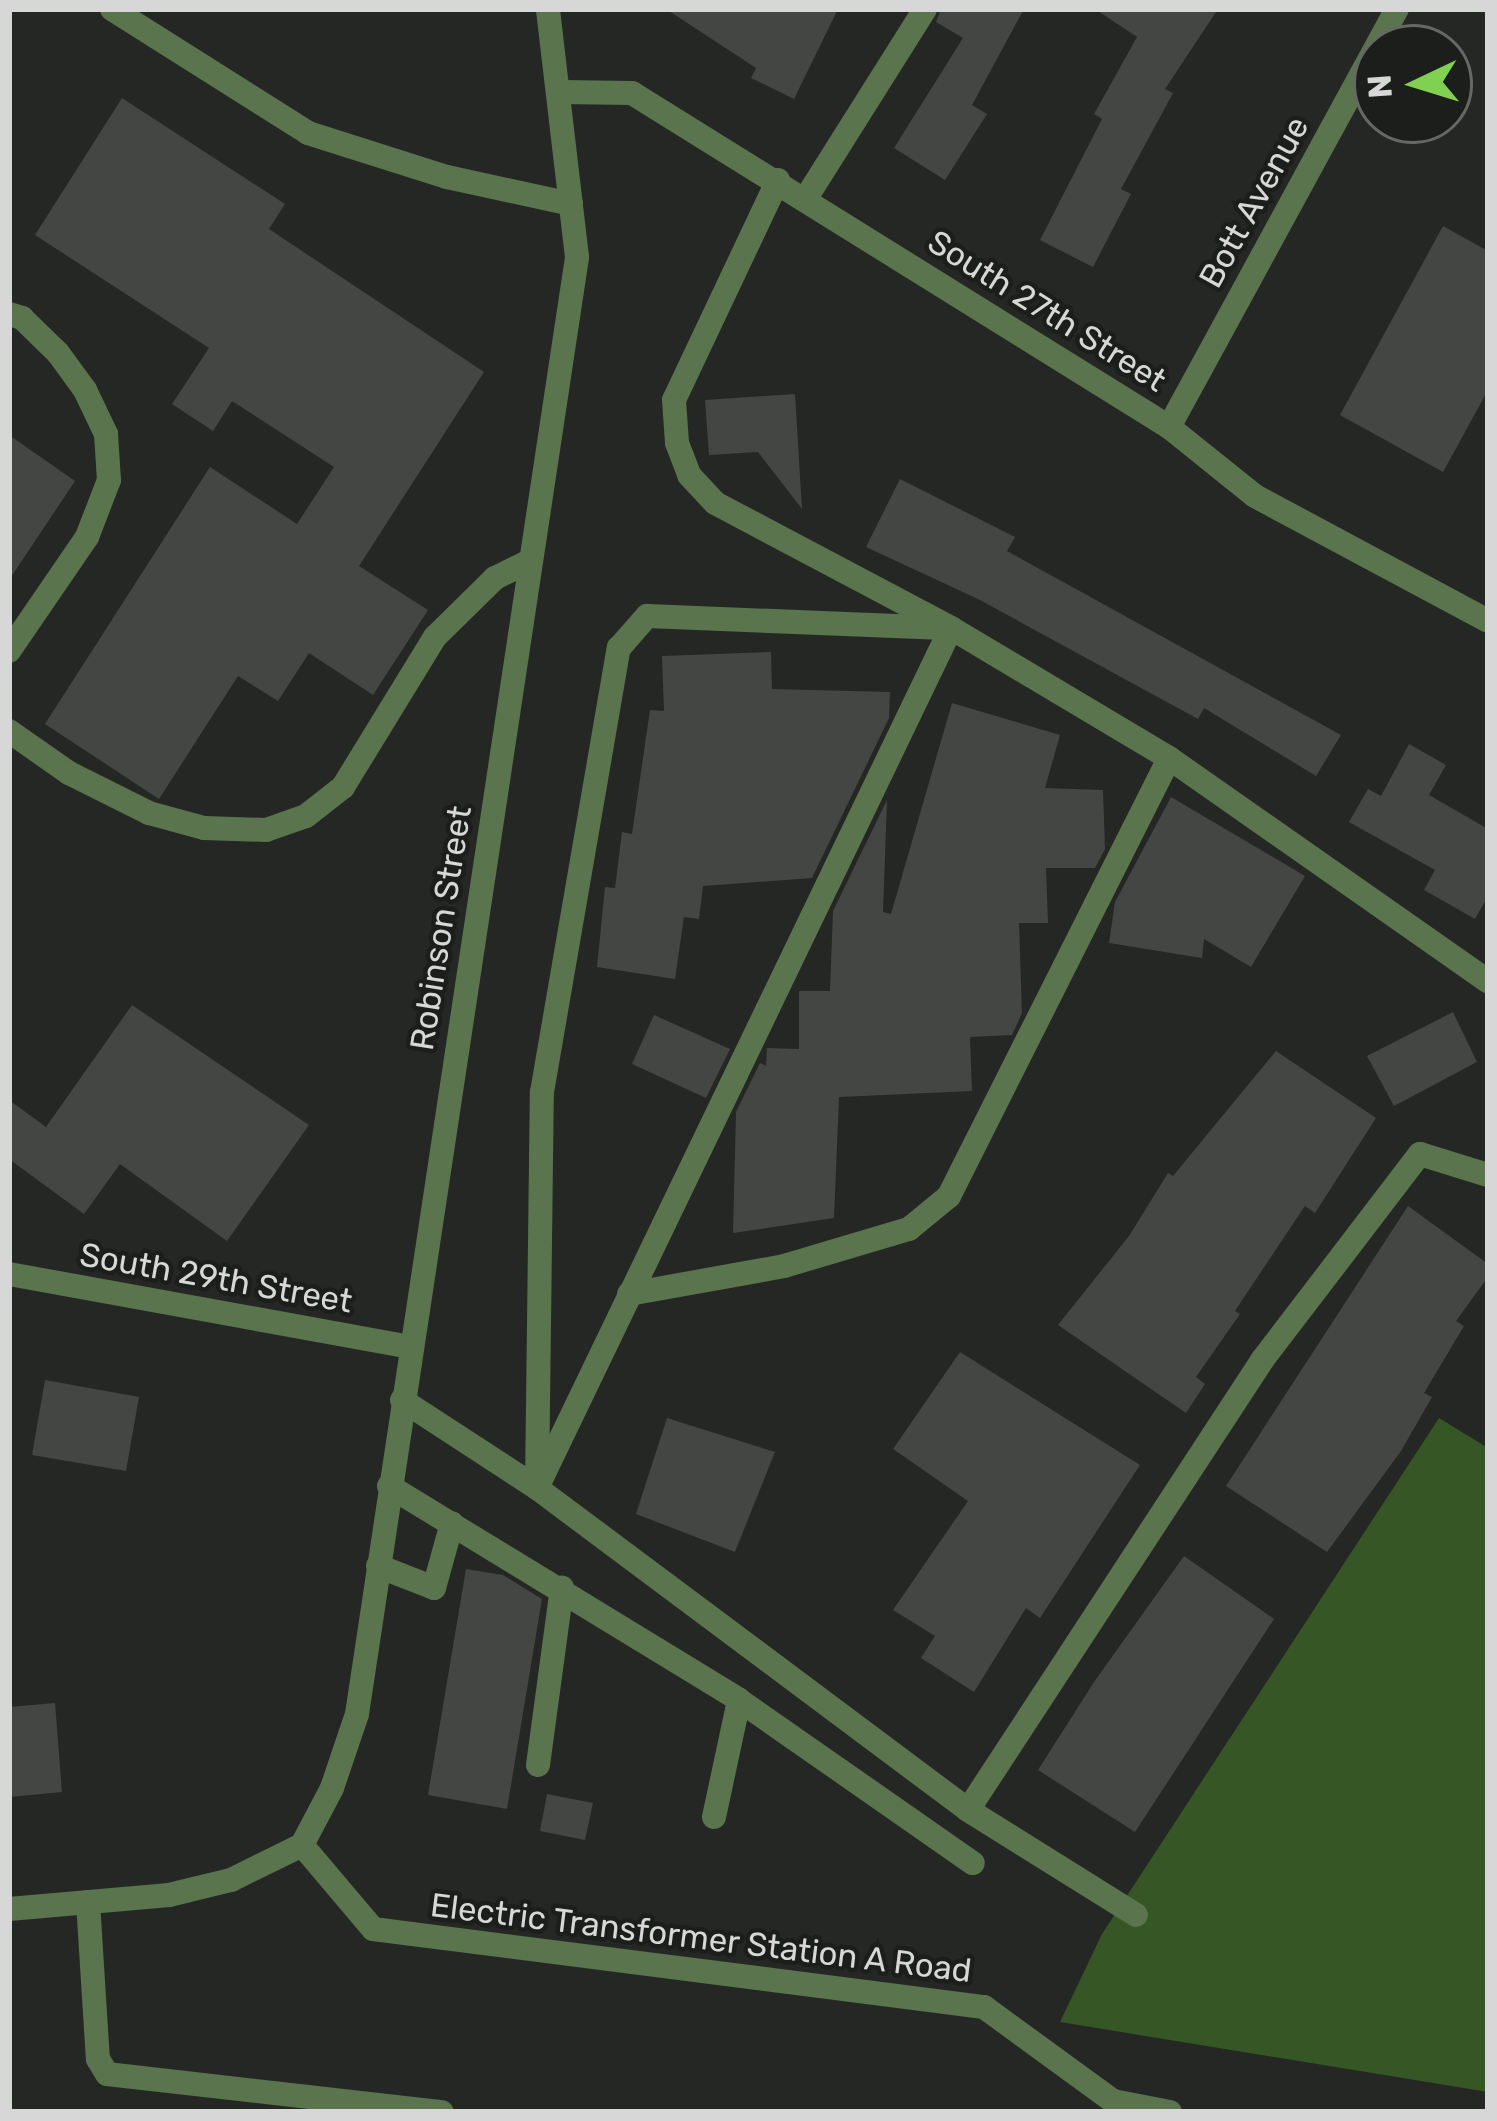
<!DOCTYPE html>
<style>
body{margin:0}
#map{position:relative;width:1497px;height:2121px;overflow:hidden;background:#252725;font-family:Rubik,sans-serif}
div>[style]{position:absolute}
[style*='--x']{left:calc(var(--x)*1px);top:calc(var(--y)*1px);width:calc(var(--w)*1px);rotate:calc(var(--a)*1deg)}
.green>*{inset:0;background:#365625}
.building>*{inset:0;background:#444643}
.lane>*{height:24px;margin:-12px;padding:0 12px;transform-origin:12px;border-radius:12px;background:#5a744d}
.street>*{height:24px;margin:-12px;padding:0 12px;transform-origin:12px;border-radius:12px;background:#5a744d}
span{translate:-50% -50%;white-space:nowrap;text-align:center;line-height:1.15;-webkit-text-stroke:9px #1c1e1b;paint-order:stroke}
.street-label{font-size:33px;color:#d6d7d6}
.frame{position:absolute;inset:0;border:12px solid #d6d7d6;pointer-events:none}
.north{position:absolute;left:1353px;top:24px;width:120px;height:120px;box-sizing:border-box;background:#1c1e1b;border:3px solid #666866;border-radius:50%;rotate:266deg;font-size:33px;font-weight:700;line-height:48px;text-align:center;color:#d6d7d6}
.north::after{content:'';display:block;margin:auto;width:42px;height:54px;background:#80d051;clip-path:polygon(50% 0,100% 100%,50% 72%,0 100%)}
</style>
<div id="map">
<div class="green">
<i style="clip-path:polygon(1439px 1418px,1488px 1448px,1488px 2092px,1060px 2022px,1102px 1934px)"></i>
</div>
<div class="building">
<i style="clip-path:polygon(666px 9px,838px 9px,794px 99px,751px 78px,756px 68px)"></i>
<i style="clip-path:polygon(941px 9px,1024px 9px,972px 105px,987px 114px,945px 180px,894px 148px,963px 38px,936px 22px)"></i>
<i style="clip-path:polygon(1095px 9px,1218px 9px,1165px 89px,1173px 93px,1121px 189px,1131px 194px,1093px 267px,1040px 240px,1102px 119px,1094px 114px,1137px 37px)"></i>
<i style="clip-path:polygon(122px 98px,285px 204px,269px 229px,484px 372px,359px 566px,428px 610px,373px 695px,309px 653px,278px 701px,238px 676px,159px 799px,45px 724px,210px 467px,297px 524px,334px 467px,232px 401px,213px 431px,172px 404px,209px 348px,35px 235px)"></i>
<i style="clip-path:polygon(1443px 226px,1488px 251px,1488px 390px,1443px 472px,1340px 415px)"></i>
<i style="clip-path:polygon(795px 394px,802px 509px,758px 452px,709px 455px,705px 400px)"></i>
<i style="clip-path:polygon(9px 435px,75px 481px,9px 580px)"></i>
<i style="clip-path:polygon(900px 479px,1015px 537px,1007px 551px,1341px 735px,1316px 776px,1204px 708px,1198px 719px,980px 600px,866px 547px)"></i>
<i style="clip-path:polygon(771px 652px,772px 689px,890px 692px,889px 718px,812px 878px,703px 886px,699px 919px,684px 917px,675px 979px,597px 967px,605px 887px,615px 888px,622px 832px,632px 834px,650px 710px,664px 711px,662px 656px)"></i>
<i style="clip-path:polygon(952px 703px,1060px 735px,1045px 788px,1103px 790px,1105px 849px,1095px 868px,1046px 868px,1048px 923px,1019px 923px,1022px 1013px,1012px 1035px,970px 1037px,972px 1091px,839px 1097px,834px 1218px,733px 1233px,736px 1112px,760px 1063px,766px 1066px,767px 1048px,799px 1049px,799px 991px,830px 991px,833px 911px,887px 800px,883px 912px,891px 914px)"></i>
<i style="clip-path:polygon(1409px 744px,1446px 765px,1429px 795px,1488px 829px,1488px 896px,1475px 919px,1424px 890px,1435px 870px,1349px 822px,1368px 789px,1381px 796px)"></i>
<i style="clip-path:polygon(1171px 797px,1305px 876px,1251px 967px,1204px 939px,1202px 958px,1109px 943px,1115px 902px)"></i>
<i style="clip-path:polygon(132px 1005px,309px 1125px,227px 1241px,120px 1164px,84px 1214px,9px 1159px,9px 1100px,46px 1127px)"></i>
<i style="clip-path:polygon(1453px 1012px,1477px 1062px,1394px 1106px,1367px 1056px)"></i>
<i style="clip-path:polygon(654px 1015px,730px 1049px,706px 1098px,632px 1064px)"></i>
<i style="clip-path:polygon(1276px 1051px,1376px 1118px,1315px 1213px,1305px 1206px,1235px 1311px,1240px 1314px,1196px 1377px,1205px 1384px,1186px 1413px,1058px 1325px,1129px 1236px,1168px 1173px,1173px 1176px)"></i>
<i style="clip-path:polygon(1408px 1206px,1488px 1264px,1488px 1277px,1456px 1321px,1464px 1326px,1424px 1393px,1432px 1397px,1401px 1451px,1327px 1552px,1226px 1486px)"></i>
<i style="clip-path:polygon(960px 1352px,1140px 1465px,1040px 1618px,1026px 1608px,974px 1692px,921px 1658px,935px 1636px,893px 1610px,968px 1501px,893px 1449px)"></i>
<i style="clip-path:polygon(45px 1380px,139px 1397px,126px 1471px,32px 1455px)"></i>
<i style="clip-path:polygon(667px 1418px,775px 1452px,735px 1552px,636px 1514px)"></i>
<i style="clip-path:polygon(1184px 1556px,1274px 1619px,1135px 1832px,1038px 1770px,1094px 1682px)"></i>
<i style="clip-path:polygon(466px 1569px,503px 1575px,542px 1599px,507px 1809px,428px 1795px)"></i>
<i style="clip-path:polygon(55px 1703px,62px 1792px,9px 1797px,9px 1707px)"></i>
<i style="clip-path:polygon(547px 1794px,593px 1803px,585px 1840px,540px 1831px)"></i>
</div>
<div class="lane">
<i style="--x:112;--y:9;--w:232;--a:32.3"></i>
<i style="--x:308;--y:133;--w:146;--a:17.6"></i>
<i style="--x:447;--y:177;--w:127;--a:12.3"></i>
<i style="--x:778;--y:180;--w:243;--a:115.3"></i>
<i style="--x:674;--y:400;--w:43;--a:86"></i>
<i style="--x:677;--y:443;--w:34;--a:69"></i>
<i style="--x:689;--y:475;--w:38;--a:47"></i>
<i style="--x:715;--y:503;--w:267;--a:27.9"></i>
<i style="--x:951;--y:628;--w:254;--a:30.8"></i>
<i style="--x:1169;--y:758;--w:389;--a:35"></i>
<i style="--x:806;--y:198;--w:223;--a:-57.8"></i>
<i style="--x:9;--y:314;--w:14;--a:17"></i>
<i style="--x:22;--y:318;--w:50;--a:44.2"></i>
<i style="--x:58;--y:353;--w:46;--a:53.9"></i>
<i style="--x:85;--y:390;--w:49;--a:64.5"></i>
<i style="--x:106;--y:434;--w:46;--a:86.3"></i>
<i style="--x:109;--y:480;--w:61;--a:111.1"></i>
<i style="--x:87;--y:537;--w:138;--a:124.4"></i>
<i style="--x:9;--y:731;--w:73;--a:35"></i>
<i style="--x:69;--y:773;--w:89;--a:26.6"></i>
<i style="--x:149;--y:813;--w:57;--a:15.3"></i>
<i style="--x:204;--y:828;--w:62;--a:1.8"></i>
<i style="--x:266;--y:830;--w:42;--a:-19.3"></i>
<i style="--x:306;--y:816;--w:47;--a:-38.1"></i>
<i style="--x:343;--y:787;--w:176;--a:-58.5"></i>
<i style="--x:435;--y:637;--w:84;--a:-44.5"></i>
<i style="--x:495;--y:578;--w:39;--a:-26"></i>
<i style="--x:629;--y:1294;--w:158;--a:-10.2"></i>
<i style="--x:784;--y:1266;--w:130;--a:-16.5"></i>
<i style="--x:909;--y:1229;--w:52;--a:-39.5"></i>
<i style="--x:949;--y:1196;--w:490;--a:-63.3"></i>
<i style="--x:402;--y:1400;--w:161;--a:33.1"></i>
<i style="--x:537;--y:1488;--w:396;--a:-89.3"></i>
<i style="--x:542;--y:1092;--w:451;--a:-80.2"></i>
<i style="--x:619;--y:648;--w:43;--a:-48.8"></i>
<i style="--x:647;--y:616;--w:304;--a:2.3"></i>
<i style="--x:951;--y:628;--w:954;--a:115.71"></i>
<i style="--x:537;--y:1488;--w:538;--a:36.76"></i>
<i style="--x:968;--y:1810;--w:198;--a:32"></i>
<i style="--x:389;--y:1486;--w:410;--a:31.4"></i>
<i style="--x:739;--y:1700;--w:285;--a:34.9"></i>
<i style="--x:378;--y:1566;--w:60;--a:21.4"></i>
<i style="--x:434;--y:1588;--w:67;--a:-74.5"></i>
<i style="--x:538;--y:1765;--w:179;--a:-82.3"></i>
<i style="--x:968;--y:1810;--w:539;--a:-56.81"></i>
<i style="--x:1263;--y:1359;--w:258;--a:-52.6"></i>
<i style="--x:1420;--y:1154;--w:71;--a:17.2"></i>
<i style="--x:714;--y:1817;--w:120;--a:-77.9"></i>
<i style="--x:302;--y:1845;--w:110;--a:49.8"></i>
<i style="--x:373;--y:1929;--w:616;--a:7.28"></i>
<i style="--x:984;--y:2007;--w:160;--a:36.1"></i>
<i style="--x:1113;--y:2101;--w:58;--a:10.9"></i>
<i style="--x:88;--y:1902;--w:157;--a:86.4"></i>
<i style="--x:98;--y:2059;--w:17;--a:59"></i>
<i style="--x:107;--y:2074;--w:337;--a:6.5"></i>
</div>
<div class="street">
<i style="--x:560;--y:92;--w:72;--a:0.8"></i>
<i style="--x:632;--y:93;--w:632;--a:31.88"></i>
<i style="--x:1169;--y:427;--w:110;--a:38.7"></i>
<i style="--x:1255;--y:496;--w:264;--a:28.2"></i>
<i style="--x:1169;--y:427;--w:476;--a:-61.4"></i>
<i style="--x:9;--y:1274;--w:408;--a:10.3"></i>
<i style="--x:9;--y:1909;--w:161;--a:-5"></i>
<i style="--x:169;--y:1895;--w:64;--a:-13.6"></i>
<i style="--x:231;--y:1880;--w:79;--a:-26.2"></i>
<i style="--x:302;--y:1845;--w:64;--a:-62.2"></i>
<i style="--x:332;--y:1788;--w:78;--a:-71.3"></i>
<i style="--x:357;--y:1714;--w:1474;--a:-81.41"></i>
<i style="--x:577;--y:257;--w:250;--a:-96.7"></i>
</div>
<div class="street-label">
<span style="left:1254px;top:202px;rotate:-61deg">Bott Avenue</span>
<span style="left:1047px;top:311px;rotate:32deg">South 27th Street</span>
<span style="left:441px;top:928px;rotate:-81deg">Robinson Street</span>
<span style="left:216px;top:1278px;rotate:10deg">South 29th Street</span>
<span style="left:701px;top:1938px;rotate:7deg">Electric Transformer Station A Road</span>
</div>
<div class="frame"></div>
<div class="north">N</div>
</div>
